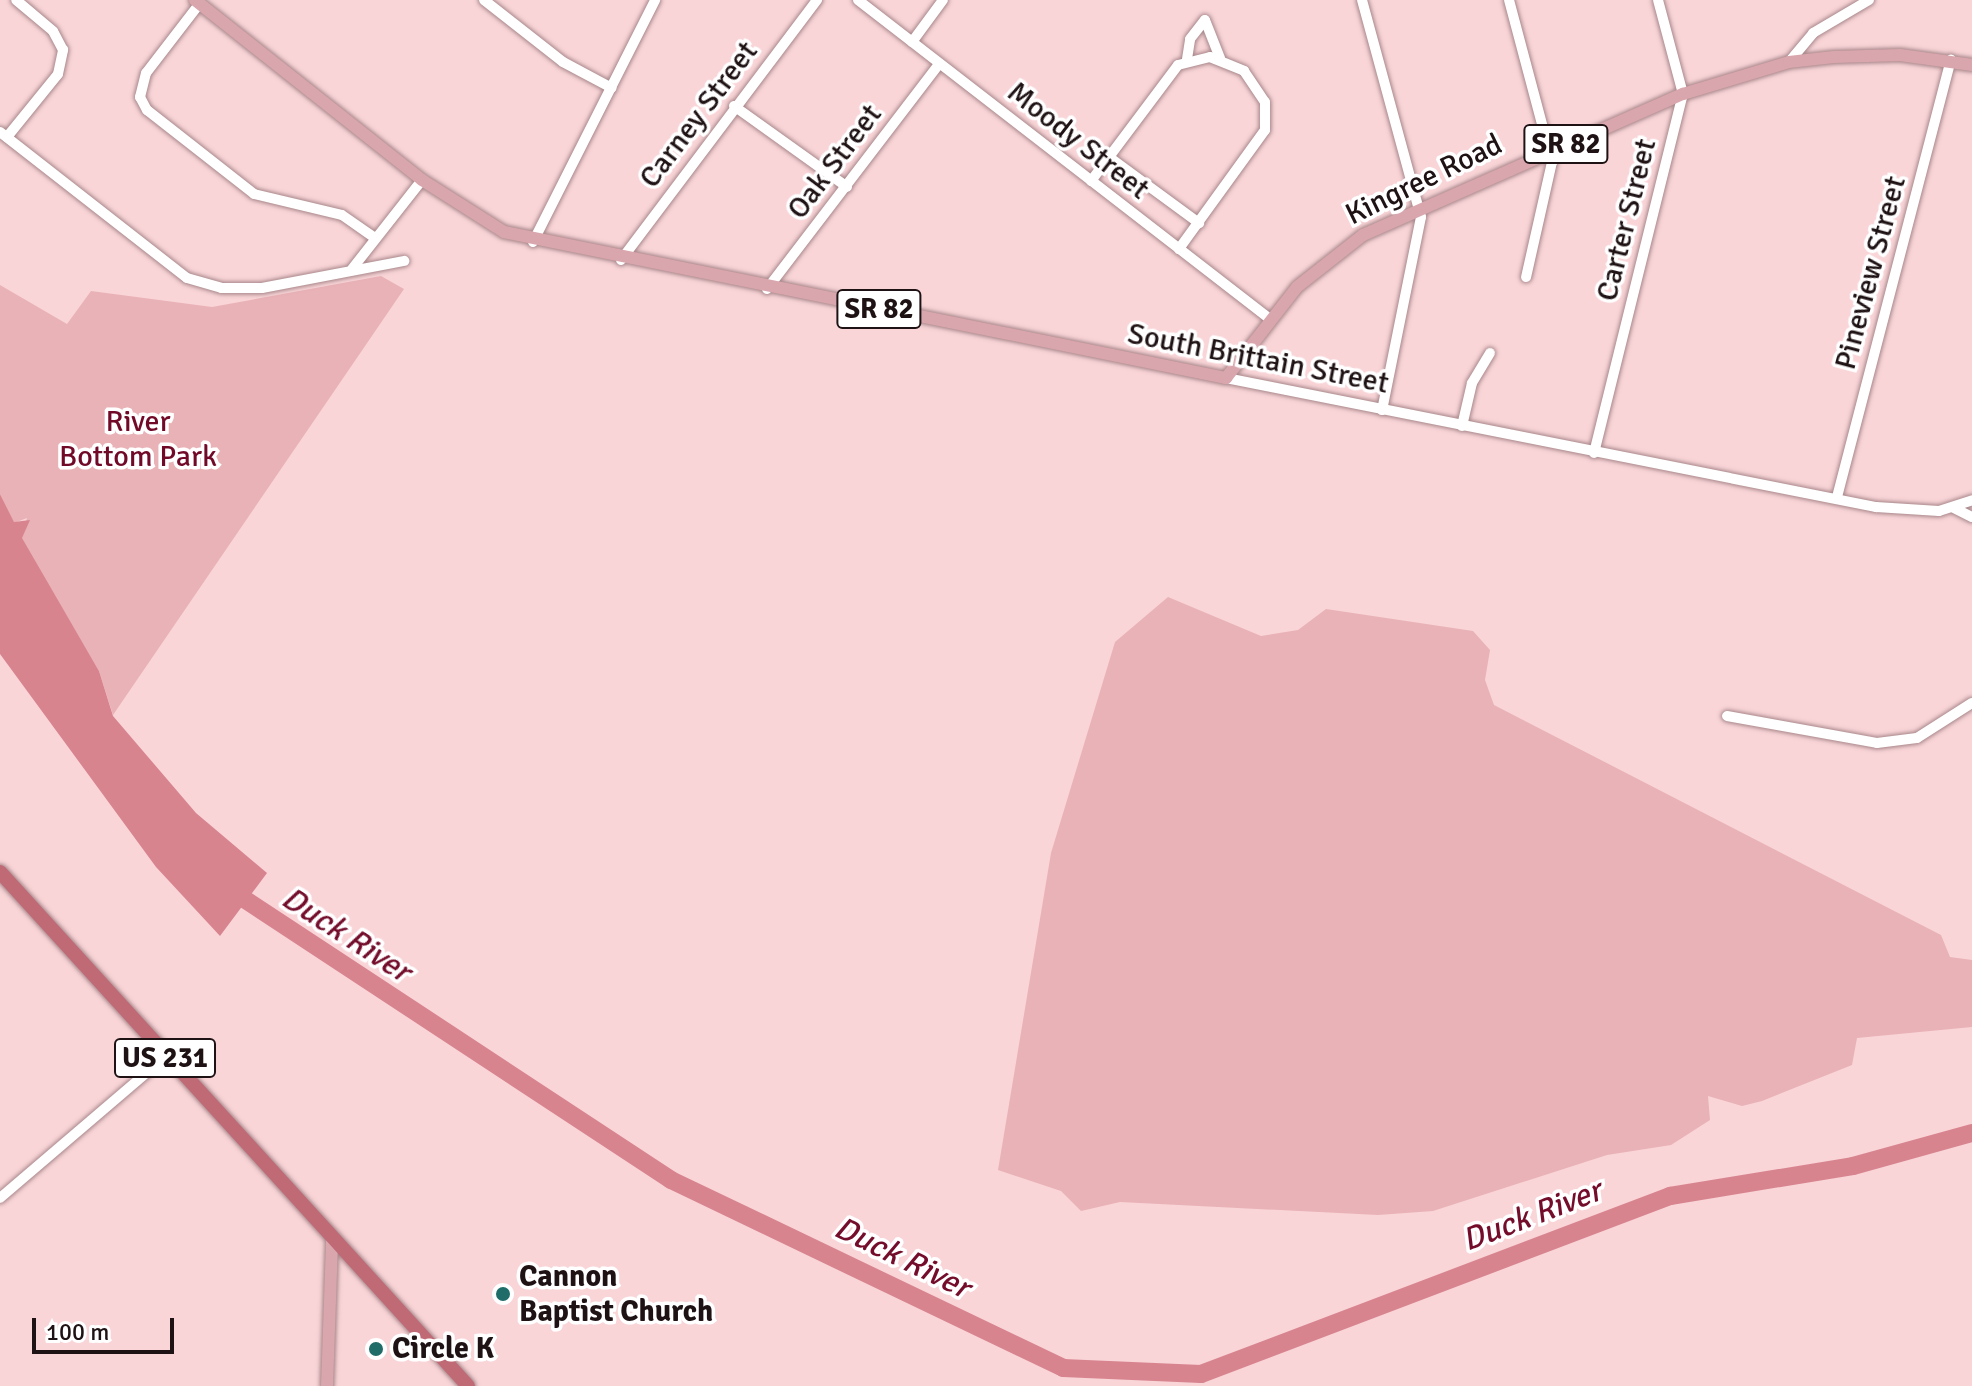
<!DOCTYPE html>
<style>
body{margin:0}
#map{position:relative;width:1972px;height:1386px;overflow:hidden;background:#f9d5d8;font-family:Signika,sans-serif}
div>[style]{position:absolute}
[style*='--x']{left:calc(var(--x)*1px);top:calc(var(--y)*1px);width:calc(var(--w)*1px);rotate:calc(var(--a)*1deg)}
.green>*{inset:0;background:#e9b2b7}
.water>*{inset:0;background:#d8848f}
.river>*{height:18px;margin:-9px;padding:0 9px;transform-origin:9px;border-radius:9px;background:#d8848f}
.roads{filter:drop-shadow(0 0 2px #a8878a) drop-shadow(0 0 2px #a8878a)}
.minor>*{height:10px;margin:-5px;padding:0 5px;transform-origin:5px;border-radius:5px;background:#fff}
.major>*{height:12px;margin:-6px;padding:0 6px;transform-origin:6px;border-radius:6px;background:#d9a6ad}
.highway>*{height:14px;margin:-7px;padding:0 7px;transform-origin:7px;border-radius:7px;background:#c06a76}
.dots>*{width:22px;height:22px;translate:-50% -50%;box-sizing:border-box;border:4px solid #fff;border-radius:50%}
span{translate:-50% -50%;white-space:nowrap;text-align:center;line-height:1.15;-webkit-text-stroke:7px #fff;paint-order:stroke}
.shield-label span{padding:2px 6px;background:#fff;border:2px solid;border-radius:6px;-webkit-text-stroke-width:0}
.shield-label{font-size:28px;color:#1e1214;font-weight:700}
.street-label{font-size:30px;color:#1e1214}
.park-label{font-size:30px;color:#710929}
.poi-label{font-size:30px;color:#1e1214;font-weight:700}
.left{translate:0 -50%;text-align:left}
.water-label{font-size:32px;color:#740d2b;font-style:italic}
.scale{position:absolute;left:32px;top:1318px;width:142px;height:36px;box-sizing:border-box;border:4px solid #1e1214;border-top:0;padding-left:10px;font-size:24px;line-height:28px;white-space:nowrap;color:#1e1214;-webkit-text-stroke:6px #fff;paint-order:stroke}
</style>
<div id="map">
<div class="green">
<i style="clip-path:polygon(381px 276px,404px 289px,113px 715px,99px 671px,21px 538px,27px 518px,14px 523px,0 494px,0 285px,67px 324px,91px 291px,212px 307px)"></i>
<i style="clip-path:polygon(1168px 597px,1261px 636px,1298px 630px,1326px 609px,1473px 631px,1490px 650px,1485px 680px,1494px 705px,1941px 935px,1950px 957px,1972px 960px,1972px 1027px,1857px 1038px,1852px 1065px,1762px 1101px,1742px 1106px,1708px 1096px,1710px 1120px,1671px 1145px,1607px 1155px,1433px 1211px,1378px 1215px,1120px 1202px,1081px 1211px,1061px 1191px,998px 1170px,1051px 853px,1115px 642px)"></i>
</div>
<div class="water">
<i style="clip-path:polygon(0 494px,14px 522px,30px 520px,22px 538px,99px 671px,113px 716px,196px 813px,267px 873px,220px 936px,156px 867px,0 654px)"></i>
</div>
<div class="river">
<i style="--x:226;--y:887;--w:533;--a:33.36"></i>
<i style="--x:671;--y:1180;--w:435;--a:25.6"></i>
<i style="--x:1063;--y:1368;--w:138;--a:2.5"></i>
<i style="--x:1201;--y:1374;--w:502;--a:-20.78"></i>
<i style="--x:1670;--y:1196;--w:185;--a:-9.3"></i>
<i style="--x:1853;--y:1166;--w:123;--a:-15.5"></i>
</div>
<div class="roads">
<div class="minor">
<i style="--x:484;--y:0;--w:100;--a:38.1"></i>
<i style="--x:563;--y:62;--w:55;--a:28"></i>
<i style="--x:858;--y:0;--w:521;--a:37.75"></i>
<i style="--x:1362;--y:0;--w:225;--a:74.8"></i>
<i style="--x:1421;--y:217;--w:197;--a:101.4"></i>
<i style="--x:1509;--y:0;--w:168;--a:75.1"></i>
<i style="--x:1552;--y:162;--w:118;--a:102.7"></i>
<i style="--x:200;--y:3;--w:88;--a:127.6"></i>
<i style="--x:146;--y:73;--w:25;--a:104"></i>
<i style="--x:140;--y:97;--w:15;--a:62"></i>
<i style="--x:147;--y:110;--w:136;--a:38.1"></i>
<i style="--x:254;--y:194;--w:90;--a:13.4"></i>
<i style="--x:342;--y:215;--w:40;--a:34.9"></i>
<i style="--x:912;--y:42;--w:52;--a:-53.6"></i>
<i style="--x:1187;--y:59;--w:20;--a:-81"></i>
<i style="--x:1190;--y:39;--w:24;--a:-52"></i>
<i style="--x:1205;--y:20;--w:41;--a:68.5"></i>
<i style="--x:1789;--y:62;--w:38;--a:-50"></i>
<i style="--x:1813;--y:33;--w:65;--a:-30.5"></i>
<i style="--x:734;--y:106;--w:139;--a:35.6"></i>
<i style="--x:0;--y:132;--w:237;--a:38"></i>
<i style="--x:187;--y:278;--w:35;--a:16"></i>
<i style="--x:221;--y:288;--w:41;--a:0"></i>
<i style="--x:262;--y:288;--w:145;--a:-10.8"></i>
<i style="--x:7;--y:137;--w:81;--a:-51"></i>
<i style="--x:58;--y:74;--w:25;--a:-78"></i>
<i style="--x:63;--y:50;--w:21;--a:-118"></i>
<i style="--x:53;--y:31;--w:48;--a:-140"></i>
<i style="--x:1109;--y:157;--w:112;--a:36.3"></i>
<i style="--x:1091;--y:181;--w:145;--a:-53.1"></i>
<i style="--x:1178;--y:65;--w:33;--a:-14"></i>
<i style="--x:1210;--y:57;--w:37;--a:22"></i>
<i style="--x:1244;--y:71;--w:37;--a:56"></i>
<i style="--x:1265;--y:102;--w:28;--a:90"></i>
<i style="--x:1265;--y:130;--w:147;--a:125.9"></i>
<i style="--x:533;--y:242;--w:271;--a:-63.2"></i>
<i style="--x:621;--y:260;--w:326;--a:-53"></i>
<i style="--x:352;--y:269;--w:113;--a:-51.8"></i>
<i style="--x:767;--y:289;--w:283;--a:-52.6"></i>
<i style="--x:1226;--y:378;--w:663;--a:11.23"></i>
<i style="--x:1876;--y:507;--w:63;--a:3.6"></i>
<i style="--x:1939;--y:511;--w:35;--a:-18"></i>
<i style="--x:1462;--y:426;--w:44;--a:-76.9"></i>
<i style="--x:1472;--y:383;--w:35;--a:-59"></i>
<i style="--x:1594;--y:453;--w:370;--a:-76.1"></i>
<i style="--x:1683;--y:94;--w:97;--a:-104.9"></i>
<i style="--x:1837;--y:497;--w:452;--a:-75.4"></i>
<i style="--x:1954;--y:508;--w:20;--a:27"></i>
<i style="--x:1727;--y:716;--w:152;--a:10.2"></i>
<i style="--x:1877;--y:743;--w:40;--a:-7.1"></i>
<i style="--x:1917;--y:738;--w:65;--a:-32.5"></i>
<i style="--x:0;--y:1198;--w:217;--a:-40.5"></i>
</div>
<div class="major">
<i style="--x:195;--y:0;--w:290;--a:38.4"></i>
<i style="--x:422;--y:180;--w:97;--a:32.4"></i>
<i style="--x:504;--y:232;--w:737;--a:11.43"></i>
<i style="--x:1226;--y:378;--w:115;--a:-52"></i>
<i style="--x:1297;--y:287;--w:84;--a:-38.2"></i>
<i style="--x:1363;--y:235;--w:350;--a:-23.8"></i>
<i style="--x:1683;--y:94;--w:111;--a:-16.8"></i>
<i style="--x:1789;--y:62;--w:45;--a:-6.3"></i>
<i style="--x:1834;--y:57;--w:66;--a:-1.7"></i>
<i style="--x:1900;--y:55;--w:73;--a:7.9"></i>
<i style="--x:327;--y:1386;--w:145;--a:-88"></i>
</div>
<div class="highway">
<i style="--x:0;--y:872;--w:695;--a:47.68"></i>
</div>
</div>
<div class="dots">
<i style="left:503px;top:1294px;background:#206c69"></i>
<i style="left:376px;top:1349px;background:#206c69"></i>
</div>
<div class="shield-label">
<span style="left:1566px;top:144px">SR 82</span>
<span style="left:879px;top:309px">SR 82</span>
<span style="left:165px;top:1058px">US 231</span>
</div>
<div class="street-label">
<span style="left:699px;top:115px;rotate:-53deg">Carney Street</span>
<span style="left:1078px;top:141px;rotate:38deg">Moody Street</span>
<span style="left:835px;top:162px;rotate:-53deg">Oak Street</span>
<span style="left:1424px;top:180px;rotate:-26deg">Kingree Road</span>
<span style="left:1627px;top:220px;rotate:-76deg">Carter Street</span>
<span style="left:1871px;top:273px;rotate:-75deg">Pineview Street</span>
<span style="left:1258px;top:359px;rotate:11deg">South Brittain Street</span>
</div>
<div class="park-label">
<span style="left:138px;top:439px">River<br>Bottom Park</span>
</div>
<div class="poi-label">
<span class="left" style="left:519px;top:1294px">Cannon<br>Baptist Church</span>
<span class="left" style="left:392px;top:1349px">Circle K</span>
</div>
<div class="water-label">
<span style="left:346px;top:935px;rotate:33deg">Duck River</span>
<span style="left:1532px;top:1216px;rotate:-21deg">Duck River</span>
<span style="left:902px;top:1258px;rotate:26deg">Duck River</span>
</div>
<div class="scale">100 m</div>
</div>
